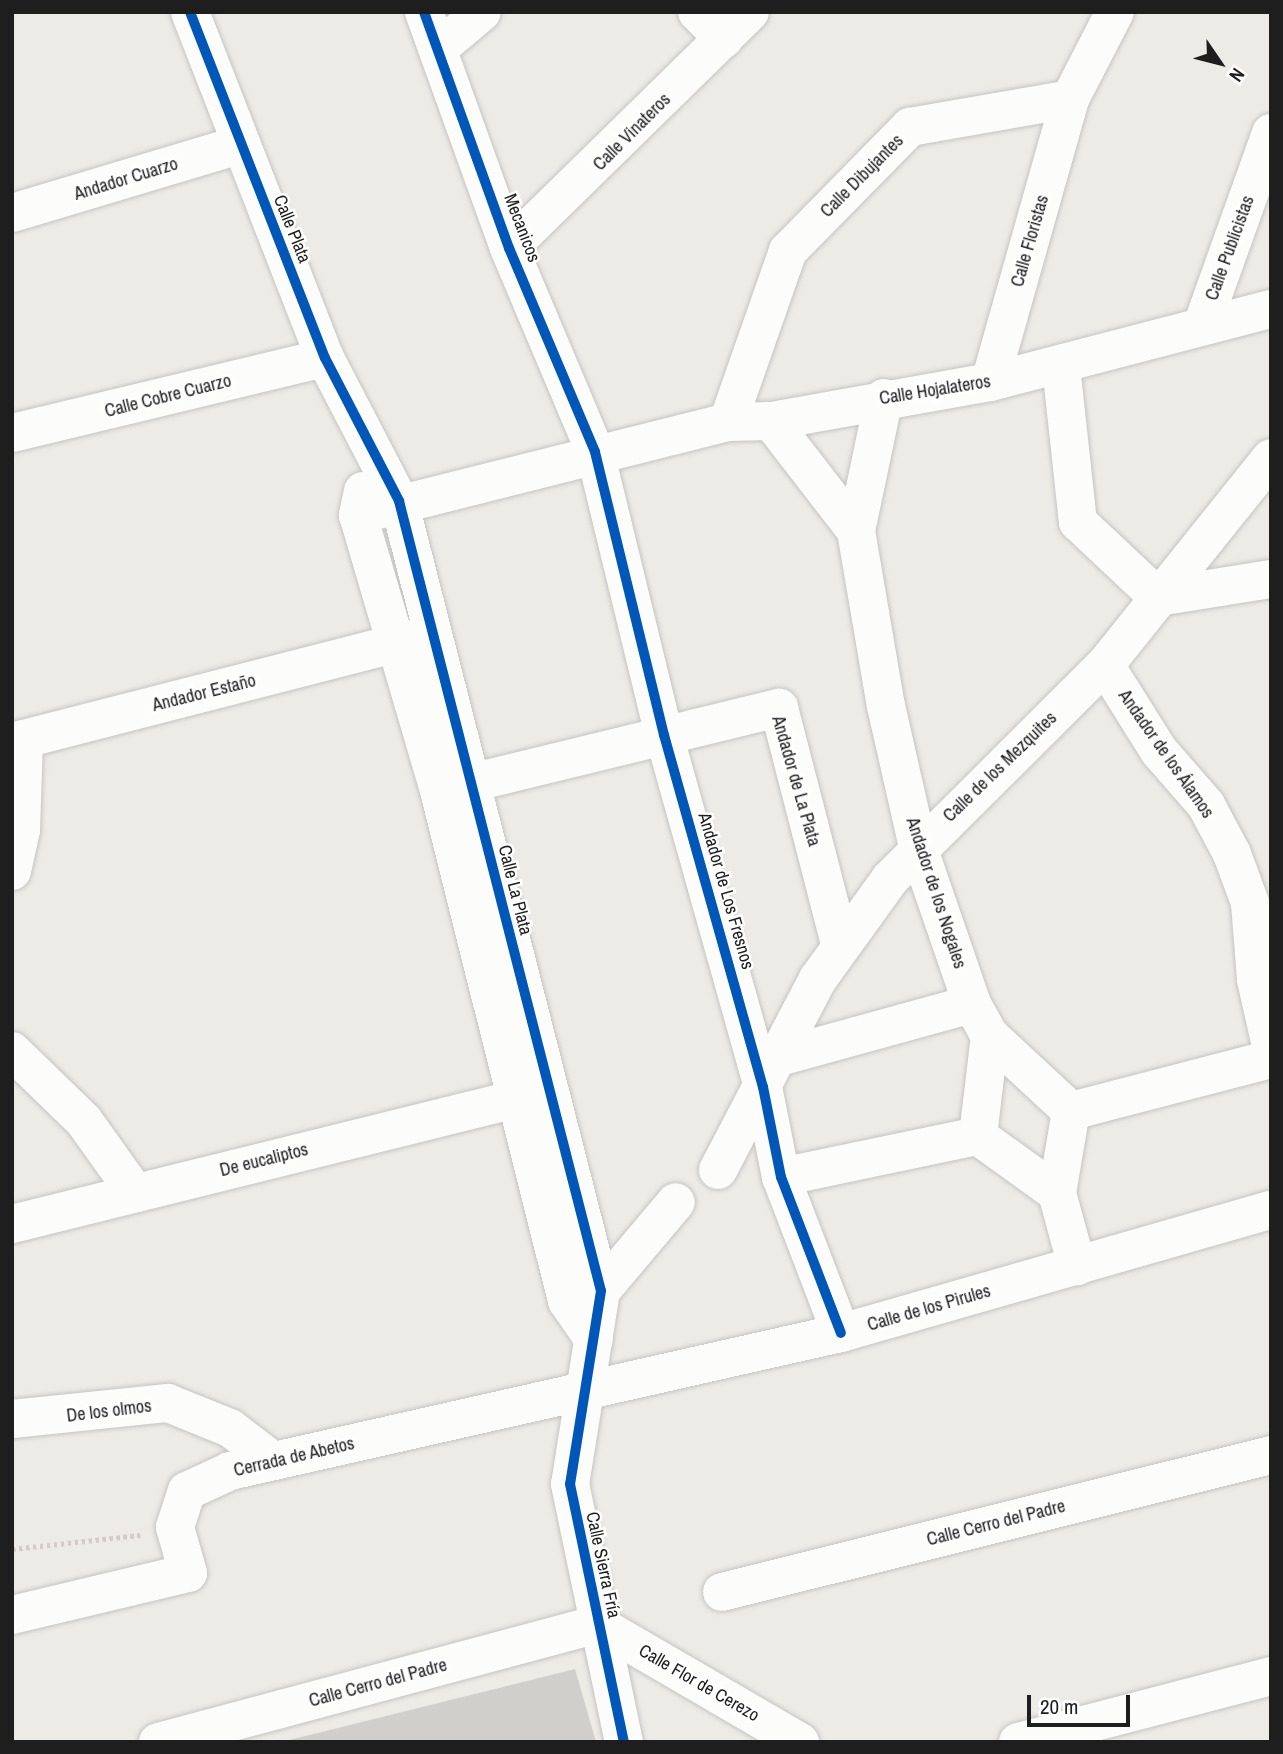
<!DOCTYPE html>
<meta charset="utf-8">
<style>
body{margin:0}
#map{position:relative;width:1283px;height:1754px;overflow:hidden;background:#ecebe6;font-family:"Archivo Narrow",sans-serif}
div>[style]{position:absolute}
[style*='--x']{left:calc(var(--x)*1px);top:calc(var(--y)*1px);width:calc(var(--w)*1px);rotate:calc(var(--a)*1deg)}
.building>*{inset:0;background:#d0cfcb}
.path>*{height:4.5px;margin-top:-2.25px;transform-origin:0;background:repeating-linear-gradient(90deg,#d6cac6 0 3.5px,transparent 0 7px)}
.roads{filter:drop-shadow(0 0 2px #c5c4c2) drop-shadow(0 0 2px #c5c4c2)}
.minor>*{height:38px;margin:-19px;padding:0 19px;transform-origin:19px;border-radius:19px;background:#fcfcfb}
.cycleway>*{height:10px;margin:-5px;padding:0 5px;transform-origin:5px;border-radius:5px;background:#0057b8}
span{translate:-50% -50%;white-space:nowrap;text-align:center;line-height:1.15;-webkit-text-stroke:5px #fff;paint-order:stroke}
.street-label{font-size:18px;color:#1e1e1e}
.frame{position:absolute;inset:0;border:14px solid #1e1e1e;pointer-events:none}
.north{position:absolute;left:1185px;top:28px;width:70px;height:70px;-webkit-text-stroke:5px #fff;paint-order:stroke;rotate:125deg;font-size:19px;font-weight:700;line-height:28px;text-align:center;color:#1e1e1e}
.north::after{content:'';display:block;margin:auto;width:24px;height:32px;background:#1e1e1e;clip-path:polygon(50% 0,100% 100%,50% 72%,0 100%)}
.scale{position:absolute;left:1027px;top:1695px;width:103px;height:32px;box-sizing:border-box;border:4px solid #1e1e1e;border-top:0;padding-left:9px;font-size:21px;line-height:24px;white-space:nowrap;color:#1e1e1e;-webkit-text-stroke:5px #fff;paint-order:stroke}
</style>
<div id="map">
<div class="building">
<i style="clip-path:polygon(575px 1669px,596px 1742px,285px 1742px,285px 1741px)"></i>
</div>
<div class="path">
<i style="--x:12;--y:1549;--w:129;--a:-6.2"></i>
</div>
<div class="roads">
<div class="minor">
<i style="--x:190;--y:12;--w:371;--a:68.7"></i>
<i style="--x:325;--y:358;--w:161;--a:62.6"></i>
<i style="--x:399;--y:501;--w:815;--a:75.66"></i>
<i style="--x:601;--y:1291;--w:195;--a:99.1"></i>
<i style="--x:570;--y:1484;--w:264;--a:78.2"></i>
<i style="--x:424;--y:12;--w:251;--a:70.2"></i>
<i style="--x:509;--y:248;--w:221;--a:67.1"></i>
<i style="--x:595;--y:452;--w:291;--a:76.3"></i>
<i style="--x:664;--y:735;--w:366;--a:74.3"></i>
<i style="--x:763;--y:1087;--w:92;--a:78.7"></i>
<i style="--x:781;--y:1177;--w:167;--a:69"></i>
<i style="--x:697;--y:12;--w:38;--a:45"></i>
<i style="--x:438;--y:49;--w:57;--a:-40.1"></i>
<i style="--x:12;--y:213;--w:237;--a:-16.7"></i>
<i style="--x:509;--y:248;--w:337;--a:-44.4"></i>
<i style="--x:1203;--y:323;--w:202;--a:-70.3"></i>
<i style="--x:1061;--y:366;--w:157;--a:83.8"></i>
<i style="--x:1078;--y:522;--w:110;--a:43.2"></i>
<i style="--x:1158;--y:597;--w:114;--a:-9.1"></i>
<i style="--x:990;--y:382;--w:294;--a:-74.2"></i>
<i style="--x:884;--y:398;--w:136;--a:101.9"></i>
<i style="--x:856;--y:531;--w:178;--a:80.3"></i>
<i style="--x:886;--y:706;--w:145;--a:77.2"></i>
<i style="--x:918;--y:847;--w:166;--a:71"></i>
<i style="--x:972;--y:1004;--w:37;--a:61"></i>
<i style="--x:990;--y:1036;--w:110;--a:42.8"></i>
<i style="--x:1071;--y:1111;--w:83;--a:99.7"></i>
<i style="--x:1057;--y:1193;--w:76;--a:74.7"></i>
<i style="--x:771;--y:421;--w:139;--a:52.3"></i>
<i style="--x:728;--y:422;--w:181;--a:-70.7"></i>
<i style="--x:788;--y:251;--w:174;--a:-45.5"></i>
<i style="--x:910;--y:127;--w:162;--a:-9.9"></i>
<i style="--x:1070;--y:99;--w:98;--a:-62.7"></i>
<i style="--x:12;--y:433;--w:322;--a:-13.5"></i>
<i style="--x:363;--y:491;--w:25;--a:102"></i>
<i style="--x:358;--y:515;--w:288;--a:73.6"></i>
<i style="--x:439;--y:791;--w:526;--a:75.91"></i>
<i style="--x:567;--y:1301;--w:47;--a:55.3"></i>
<i style="--x:358;--y:515;--w:382;--a:-14.1"></i>
<i style="--x:728;--y:422;--w:43;--a:-1.3"></i>
<i style="--x:771;--y:421;--w:222;--a:-10.1"></i>
<i style="--x:990;--y:382;--w:290;--a:-14.6"></i>
<i style="--x:1105;--y:665;--w:102;--a:57.9"></i>
<i style="--x:1159;--y:751;--w:72;--a:49"></i>
<i style="--x:1206;--y:805;--w:55;--a:62"></i>
<i style="--x:1232;--y:854;--w:52;--a:69.8"></i>
<i style="--x:1250;--y:903;--w:77;--a:85.5"></i>
<i style="--x:1256;--y:980;--w:68;--a:77.2"></i>
<i style="--x:12;--y:742;--w:419;--a:-14.4"></i>
<i style="--x:446;--y:789;--w:343;--a:-13.7"></i>
<i style="--x:779;--y:708;--w:244;--a:75.5"></i>
<i style="--x:12;--y:871;--w:42;--a:-77.6"></i>
<i style="--x:21;--y:830;--w:91;--a:-88.1"></i>
<i style="--x:12;--y:1051;--w:100;--a:44.2"></i>
<i style="--x:84;--y:1121;--w:86;--a:54.5"></i>
<i style="--x:776;--y:1058;--w:203;--a:-15.4"></i>
<i style="--x:1071;--y:1111;--w:207;--a:-14.6"></i>
<i style="--x:978;--y:1136;--w:97;--a:35.8"></i>
<i style="--x:718;--y:1170;--w:216;--a:-62.4"></i>
<i style="--x:818;--y:979;--w:123;--a:-54.2"></i>
<i style="--x:890;--y:879;--w:303;--a:-44.9"></i>
<i style="--x:1105;--y:665;--w:265;--a:-51.3"></i>
<i style="--x:781;--y:1177;--w:201;--a:-11.8"></i>
<i style="--x:978;--y:1136;--w:101;--a:-83.2"></i>
<i style="--x:12;--y:1224;--w:544;--a:-13.93"></i>
<i style="--x:583;--y:1296;--w:19;--a:-16"></i>
<i style="--x:601;--y:1291;--w:116;--a:-49.9"></i>
<i style="--x:12;--y:1419;--w:157;--a:-5.9"></i>
<i style="--x:168;--y:1403;--w:67;--a:22"></i>
<i style="--x:230;--y:1428;--w:54;--a:37.5"></i>
<i style="--x:722;--y:1592;--w:566;--a:-14.01"></i>
<i style="--x:12;--y:1615;--w:181;--a:-13.4"></i>
<i style="--x:188;--y:1573;--w:48;--a:-105.8"></i>
<i style="--x:175;--y:1527;--w:38;--a:-72"></i>
<i style="--x:187;--y:1491;--w:47;--a:-24.9"></i>
<i style="--x:230;--y:1471;--w:626;--a:-12.73"></i>
<i style="--x:841;--y:1333;--w:447;--a:-16"></i>
<i style="--x:158;--y:1742;--w:455;--a:-15"></i>
<i style="--x:597;--y:1624;--w:235;--a:30.2"></i>
<i style="--x:1018;--y:1742;--w:261;--a:-14.6"></i>
</div>
</div>
<div class="cycleway">
<i style="--x:190;--y:12;--w:371;--a:68.7"></i>
<i style="--x:325;--y:358;--w:161;--a:62.6"></i>
<i style="--x:399;--y:501;--w:815;--a:75.66"></i>
<i style="--x:601;--y:1291;--w:195;--a:99.1"></i>
<i style="--x:570;--y:1484;--w:264;--a:78.2"></i>
<i style="--x:424;--y:12;--w:251;--a:70.2"></i>
<i style="--x:509;--y:248;--w:221;--a:67.1"></i>
<i style="--x:595;--y:452;--w:291;--a:76.3"></i>
<i style="--x:664;--y:735;--w:366;--a:74.3"></i>
<i style="--x:763;--y:1087;--w:92;--a:78.7"></i>
<i style="--x:781;--y:1177;--w:167;--a:69"></i>
</div>
<div class="street-label">
<span style="left:632px;top:132px;rotate:-45deg">Calle Vinateros</span>
<span style="left:862px;top:176px;rotate:-45deg">Calle Dibujantes</span>
<span style="left:126px;top:179px;rotate:-17deg">Andador Cuarzo</span>
<span style="left:522px;top:228px;rotate:69deg">Mecanicos</span>
<span style="left:292px;top:229px;rotate:68deg">Calle Plata</span>
<span style="left:1030px;top:241px;rotate:-74deg">Calle Floristas</span>
<span style="left:1230px;top:248px;rotate:-70deg">Calle Publicistas</span>
<span style="left:935px;top:390px;rotate:-9deg">Calle Hojalateros</span>
<span style="left:168px;top:396px;rotate:-14deg">Calle Cobre Cuarzo</span>
<span style="left:204px;top:693px;rotate:-14deg">Andador Estaño</span>
<span style="left:1166px;top:754px;rotate:55deg">Andador de los Álamos</span>
<span style="left:1000px;top:767px;rotate:-44deg">Calle de los Mezquites</span>
<span style="left:796px;top:781px;rotate:74deg">Andador de La Plata</span>
<span style="left:515px;top:890px;rotate:76deg">Calle La Plata</span>
<span style="left:726px;top:891px;rotate:74deg">Andador de Los Fresnos</span>
<span style="left:936px;top:893px;rotate:72deg">Andador de los Nogales</span>
<span style="left:264px;top:1160px;rotate:-14deg">De eucaliptos</span>
<span style="left:929px;top:1308px;rotate:-16deg">Calle de los Pirules</span>
<span style="left:109px;top:1411px;rotate:-7deg">De los olmos</span>
<span style="left:294px;top:1457px;rotate:-13deg">Cerrada de Abetos</span>
<span style="left:996px;top:1523px;rotate:-14deg">Calle Cerro del Padre</span>
<span style="left:603px;top:1565px;rotate:78deg">Calle Sierra Fría</span>
<span style="left:378px;top:1683px;rotate:-15deg">Calle Cerro del Padre</span>
<span style="left:699px;top:1683px;rotate:30deg">Calle Flor de Cerezo</span>
</div>
<div class="frame"></div>
<div class="north">N</div>
<div class="scale">20 m</div>
</div>
